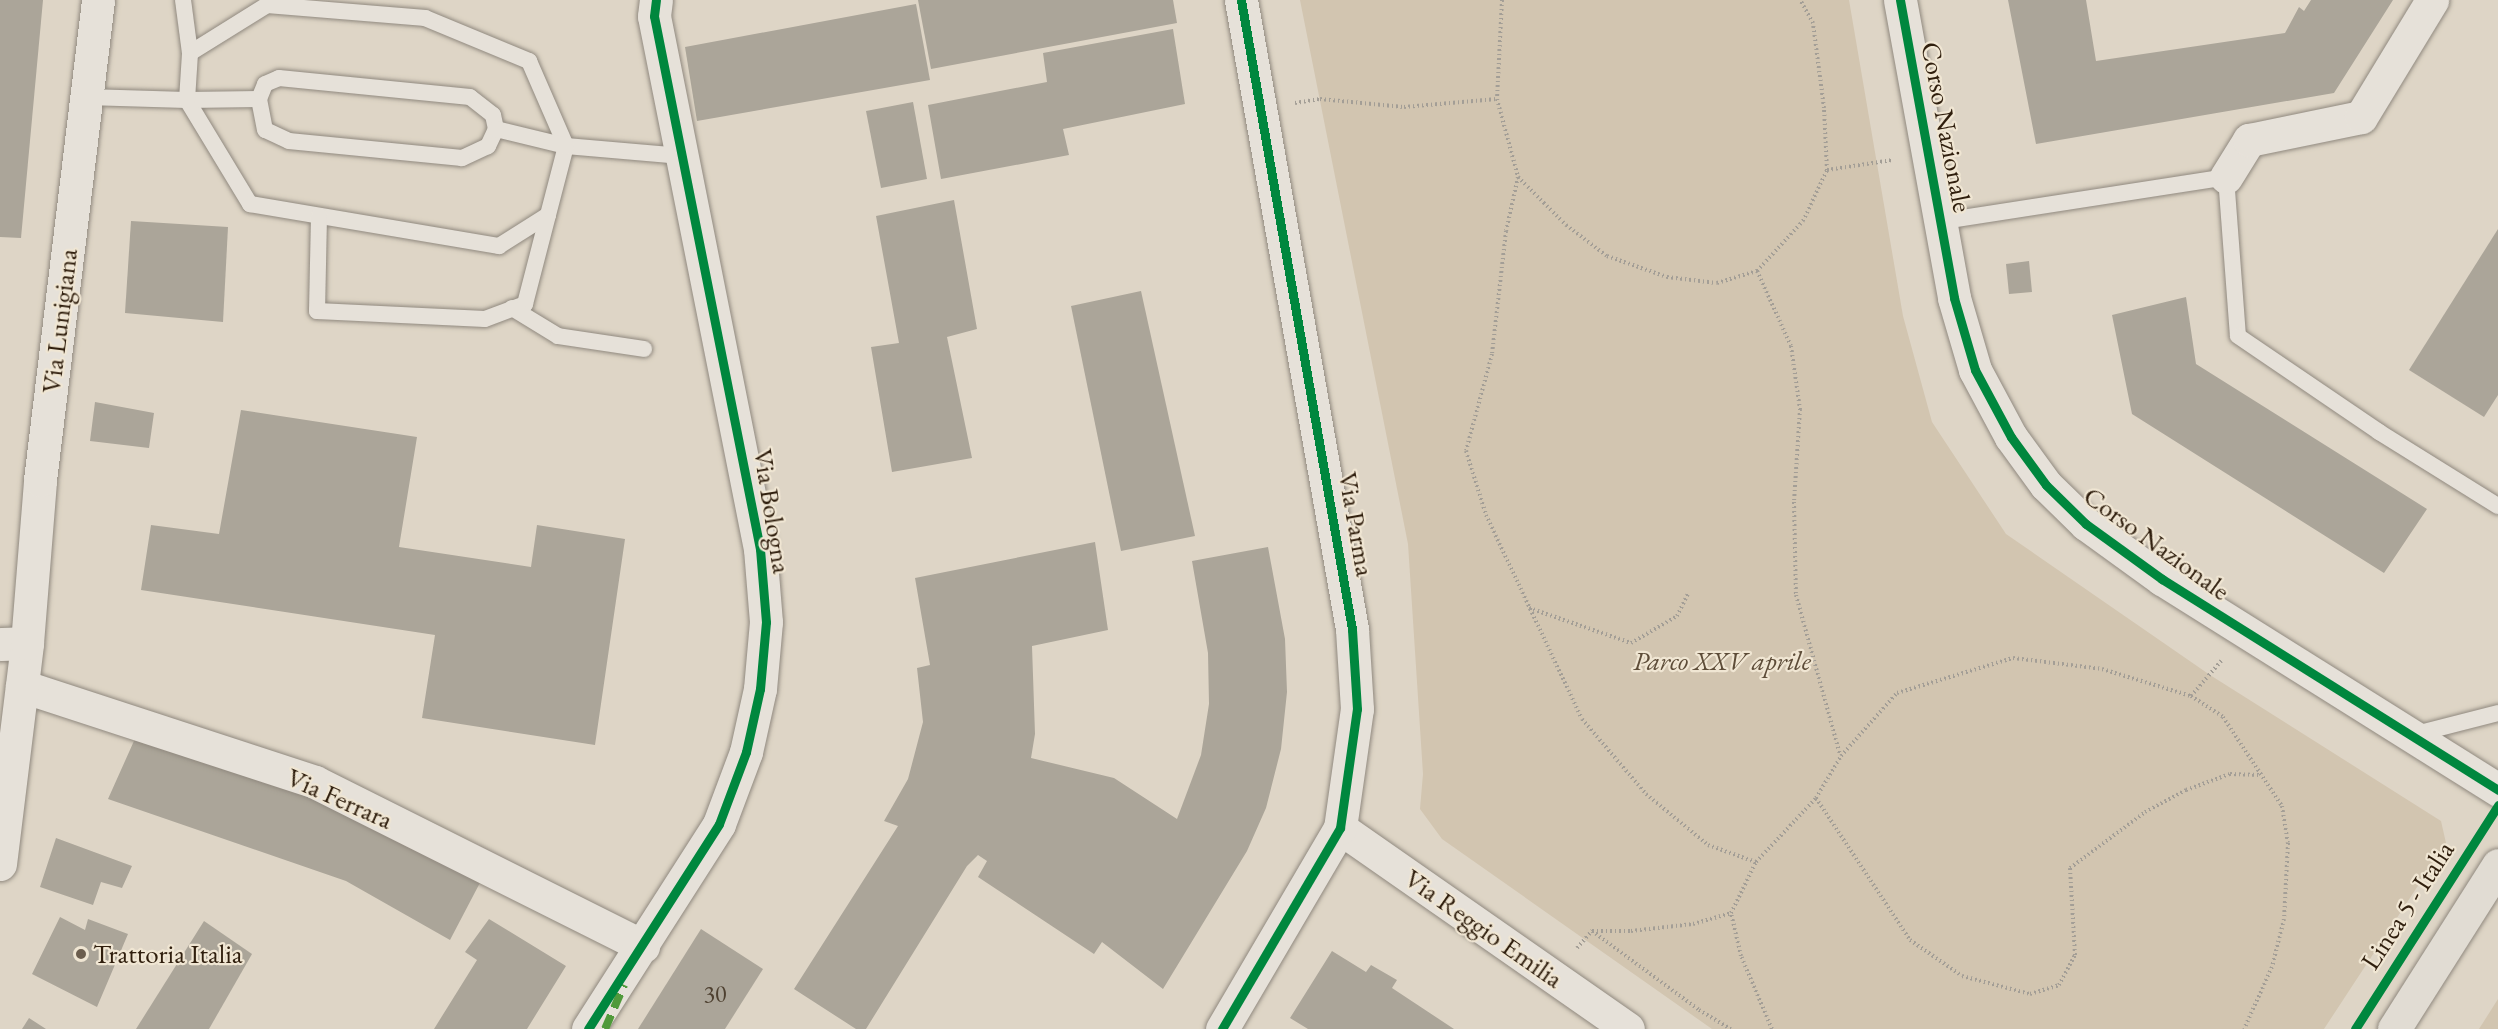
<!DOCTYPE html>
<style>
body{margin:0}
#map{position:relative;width:2498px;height:1029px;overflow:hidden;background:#ded5c6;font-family:"EB Garamond",serif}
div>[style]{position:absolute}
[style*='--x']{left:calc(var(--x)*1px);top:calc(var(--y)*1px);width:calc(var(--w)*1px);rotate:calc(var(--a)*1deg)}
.green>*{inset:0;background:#d2c5b0}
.building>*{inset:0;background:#aba599}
.path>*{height:4px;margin-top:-2px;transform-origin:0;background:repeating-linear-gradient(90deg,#a39e96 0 1.5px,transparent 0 4.5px)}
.roads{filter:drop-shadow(0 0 2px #90897f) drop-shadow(0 0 2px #90897f)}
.lane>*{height:16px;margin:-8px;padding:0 8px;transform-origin:8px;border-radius:8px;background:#e6e1d9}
.street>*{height:33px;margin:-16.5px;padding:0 16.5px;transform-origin:16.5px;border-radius:16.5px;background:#e6e1d9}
.secondary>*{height:33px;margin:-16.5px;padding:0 16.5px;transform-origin:16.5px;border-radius:16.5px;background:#e6e1d9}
.primary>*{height:33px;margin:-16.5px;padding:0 16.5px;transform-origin:16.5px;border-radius:16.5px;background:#e1dcd3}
.quiet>*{height:8px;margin-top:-4px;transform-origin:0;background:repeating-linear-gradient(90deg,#509a3b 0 15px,transparent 0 23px)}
.cycleway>*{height:9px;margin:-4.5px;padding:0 4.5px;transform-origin:4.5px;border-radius:4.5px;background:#00873e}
.dots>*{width:16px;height:16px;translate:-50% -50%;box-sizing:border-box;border:3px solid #f0e6d3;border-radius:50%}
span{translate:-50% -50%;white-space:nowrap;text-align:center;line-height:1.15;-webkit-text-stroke:4.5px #f0e6d3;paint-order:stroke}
.number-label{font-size:24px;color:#4e4030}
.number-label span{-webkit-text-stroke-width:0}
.street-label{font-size:27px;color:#2f1e0d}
.park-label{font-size:27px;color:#5d4c38;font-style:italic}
.poi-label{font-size:27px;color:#2f1e0d}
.left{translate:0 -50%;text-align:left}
</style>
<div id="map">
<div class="green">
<i style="clip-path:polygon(1300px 0,1849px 0,1903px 316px,1932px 422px,2006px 534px,2210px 675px,2441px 821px,2446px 843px,2324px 1029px,1712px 1029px,1442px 839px,1420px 809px,1423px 774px,1408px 544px)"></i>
<i style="clip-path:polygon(2498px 999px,2498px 1029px,2479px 1029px)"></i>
</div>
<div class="building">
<i style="clip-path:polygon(0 0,43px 0,21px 238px,0 237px)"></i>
<i style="clip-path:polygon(918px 0,1173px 0,1177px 23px,931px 69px)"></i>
<i style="clip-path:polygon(2008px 0,2086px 0,2096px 61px,2285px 33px,2299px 7px,2304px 11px,2311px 0,2393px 0,2334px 93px,2036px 144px)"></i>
<i style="clip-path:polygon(916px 4px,930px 80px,697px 121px,685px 47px)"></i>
<i style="clip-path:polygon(1173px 29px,1185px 104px,1063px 129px,1069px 155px,941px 179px,928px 105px,1047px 82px,1043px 53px)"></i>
<i style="clip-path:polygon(913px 102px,927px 179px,881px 188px,866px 111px)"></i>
<i style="clip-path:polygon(954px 200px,977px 329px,947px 337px,972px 458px,892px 472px,871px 347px,899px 343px,876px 216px)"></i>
<i style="clip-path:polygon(131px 221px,228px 227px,223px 322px,125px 313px)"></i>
<i style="clip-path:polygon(2498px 229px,2498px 395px,2484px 417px,2409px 370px)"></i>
<i style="clip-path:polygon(2029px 261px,2032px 292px,2009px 294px,2006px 264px)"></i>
<i style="clip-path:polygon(1141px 291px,1195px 536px,1121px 551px,1071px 306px)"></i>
<i style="clip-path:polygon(2186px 297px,2196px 364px,2427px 509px,2384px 573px,2132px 414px,2112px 315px)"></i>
<i style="clip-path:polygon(95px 402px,154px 413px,149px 448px,90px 441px)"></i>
<i style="clip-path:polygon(241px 410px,417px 437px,399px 547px,531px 567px,537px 525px,625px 539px,595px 745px,422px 718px,435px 635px,141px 590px,151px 525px,219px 534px)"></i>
<i style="clip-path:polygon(1095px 542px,1108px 630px,1032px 646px,1035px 734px,1031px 758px,1114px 778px,1177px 819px,1201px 755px,1209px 704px,1208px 653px,1192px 561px,1268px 547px,1285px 639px,1287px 692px,1281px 749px,1266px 808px,1247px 851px,1163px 989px,1102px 942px,1094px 954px,978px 877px,987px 861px,978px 855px,967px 866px,866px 1029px,856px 1029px,794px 989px,898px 826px,884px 821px,908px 779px,923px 722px,917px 668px,930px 665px,915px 578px)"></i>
<i style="clip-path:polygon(138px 732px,373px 819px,483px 877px,450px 940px,346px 881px,108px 799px)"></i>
<i style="clip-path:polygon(56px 838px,132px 866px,122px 888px,101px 882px,93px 905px,40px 887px)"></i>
<i style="clip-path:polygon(60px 917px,85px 930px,88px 919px,128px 934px,97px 1007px,32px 974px)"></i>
<i style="clip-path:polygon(489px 919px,566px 966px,527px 1029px,434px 1029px,477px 960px,465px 952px)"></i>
<i style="clip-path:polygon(204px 921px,252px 954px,209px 1029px,136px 1029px)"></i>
<i style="clip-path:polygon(701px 929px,763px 969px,725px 1029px,638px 1029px)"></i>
<i style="clip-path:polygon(1332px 951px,1366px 972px,1371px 965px,1397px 980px,1392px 988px,1454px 1029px,1308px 1029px,1290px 1018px)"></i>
<i style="clip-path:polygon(29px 1018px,46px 1029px,22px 1029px)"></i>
</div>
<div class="path">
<i style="--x:1502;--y:0;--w:99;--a:92.9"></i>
<i style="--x:1497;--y:99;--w:81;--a:74.9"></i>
<i style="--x:1518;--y:177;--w:55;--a:102.5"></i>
<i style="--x:1506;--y:231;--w:124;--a:96.5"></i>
<i style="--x:1492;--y:354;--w:100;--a:105"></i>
<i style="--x:1466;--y:451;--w:67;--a:72.6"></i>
<i style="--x:1486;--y:515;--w:225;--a:64.8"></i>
<i style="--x:1582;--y:719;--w:99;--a:49.5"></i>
<i style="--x:1646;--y:794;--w:80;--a:39.4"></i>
<i style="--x:1708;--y:845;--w:51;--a:19.5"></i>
<i style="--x:1295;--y:103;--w:25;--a:-9"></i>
<i style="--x:1320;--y:99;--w:84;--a:5.4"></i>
<i style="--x:1404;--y:107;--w:93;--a:-4.9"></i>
<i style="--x:1827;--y:170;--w:66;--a:-8.7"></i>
<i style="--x:1518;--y:177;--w:68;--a:45"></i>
<i style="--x:1566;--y:225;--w:51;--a:37.1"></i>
<i style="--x:1607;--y:256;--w:64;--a:19.3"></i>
<i style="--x:1667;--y:277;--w:50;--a:6.8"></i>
<i style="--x:1717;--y:283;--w:42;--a:-16.7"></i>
<i style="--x:1757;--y:271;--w:82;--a:65.6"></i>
<i style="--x:1791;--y:346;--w:64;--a:81.9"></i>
<i style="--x:1800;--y:409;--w:93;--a:93.7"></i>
<i style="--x:1794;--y:502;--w:93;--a:88.8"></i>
<i style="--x:1796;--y:595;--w:166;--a:74.6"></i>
<i style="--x:1757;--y:271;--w:68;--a:-47.4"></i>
<i style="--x:1803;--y:221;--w:56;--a:-64.8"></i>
<i style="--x:1827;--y:170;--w:62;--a:-92.8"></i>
<i style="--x:1824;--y:108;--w:86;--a:-97.4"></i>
<i style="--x:1813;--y:23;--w:26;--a:-119"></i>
<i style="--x:1529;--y:608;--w:108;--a:18.9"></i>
<i style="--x:1631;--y:643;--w:53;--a:-30.4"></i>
<i style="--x:1677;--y:616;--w:25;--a:-64"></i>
<i style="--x:2191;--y:696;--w:48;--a:-49.3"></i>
<i style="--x:1816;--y:798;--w:170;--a:56.5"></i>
<i style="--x:1910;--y:940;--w:63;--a:34.7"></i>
<i style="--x:1962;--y:976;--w:70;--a:14.8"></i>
<i style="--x:2030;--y:994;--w:30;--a:-17"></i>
<i style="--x:2059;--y:985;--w:34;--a:-62"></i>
<i style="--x:2075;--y:955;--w:87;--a:-93.3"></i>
<i style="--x:2070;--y:868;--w:94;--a:-36.7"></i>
<i style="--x:2145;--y:812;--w:47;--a:-28.2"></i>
<i style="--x:2186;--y:790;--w:47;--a:-20"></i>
<i style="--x:2230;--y:774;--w:30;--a:2"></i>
<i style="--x:1592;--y:931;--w:133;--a:36.4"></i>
<i style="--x:1699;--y:1010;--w:37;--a:31"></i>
<i style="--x:1577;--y:948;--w:23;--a:-49"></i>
<i style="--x:1592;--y:931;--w:39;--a:0"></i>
<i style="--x:1631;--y:931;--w:62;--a:-6.4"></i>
<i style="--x:1693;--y:924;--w:40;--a:-16"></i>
<i style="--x:1772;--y:1029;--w:79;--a:-113"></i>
<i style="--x:1741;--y:956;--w:44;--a:-103.1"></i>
<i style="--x:1731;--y:913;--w:57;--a:-63.9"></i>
<i style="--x:1756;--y:862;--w:88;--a:-46.8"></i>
<i style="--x:1816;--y:798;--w:49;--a:-59.2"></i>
<i style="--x:1841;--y:756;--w:84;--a:-48.4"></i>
<i style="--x:1897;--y:693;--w:121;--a:-16.8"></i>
<i style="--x:2013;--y:658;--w:90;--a:7"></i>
<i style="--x:2102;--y:669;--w:93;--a:16.9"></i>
<i style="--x:2191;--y:696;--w:38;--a:33"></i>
<i style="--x:2223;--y:717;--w:107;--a:56.5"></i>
<i style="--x:2282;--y:806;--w:37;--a:81"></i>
<i style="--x:2288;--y:843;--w:76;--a:93"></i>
<i style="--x:2284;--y:919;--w:49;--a:104"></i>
<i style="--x:2272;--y:967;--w:68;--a:114.3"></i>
</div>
<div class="roads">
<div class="lane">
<i style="--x:183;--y:0;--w:53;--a:82.5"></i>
<i style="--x:279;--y:78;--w:192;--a:5.7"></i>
<i style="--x:470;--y:97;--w:29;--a:38"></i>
<i style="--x:493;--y:115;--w:14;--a:78"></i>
<i style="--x:496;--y:129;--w:19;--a:115"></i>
<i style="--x:488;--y:146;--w:29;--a:155"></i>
<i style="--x:462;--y:158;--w:174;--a:-174.4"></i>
<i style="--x:289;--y:141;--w:26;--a:-155"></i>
<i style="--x:265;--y:130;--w:32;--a:-101"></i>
<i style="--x:259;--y:99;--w:16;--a:-68"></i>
<i style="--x:265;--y:84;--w:15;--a:-23"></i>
<i style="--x:86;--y:97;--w:101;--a:1.7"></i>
<i style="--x:187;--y:100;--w:122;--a:58.8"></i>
<i style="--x:250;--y:204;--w:253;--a:9.6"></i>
<i style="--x:499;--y:246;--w:58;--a:-32.3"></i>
<i style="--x:548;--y:215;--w:71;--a:-75.4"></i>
<i style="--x:566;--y:146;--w:116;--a:4.9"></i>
<i style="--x:259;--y:99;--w:72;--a:179.2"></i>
<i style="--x:187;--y:100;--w:47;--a:-86.3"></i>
<i style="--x:190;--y:53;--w:91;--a:-31.9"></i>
<i style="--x:267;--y:5;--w:159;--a:4.7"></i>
<i style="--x:425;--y:18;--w:113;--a:22.5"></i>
<i style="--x:529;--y:61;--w:93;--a:66.5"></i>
<i style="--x:496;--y:129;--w:72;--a:13.7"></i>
<i style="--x:319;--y:216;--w:95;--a:91.2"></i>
<i style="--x:317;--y:311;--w:168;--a:2.7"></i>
<i style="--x:485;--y:319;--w:43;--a:-20.6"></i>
<i style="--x:525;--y:304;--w:92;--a:-75.5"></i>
<i style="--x:1943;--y:221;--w:286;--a:-8.8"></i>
<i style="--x:2226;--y:177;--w:159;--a:85.7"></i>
<i style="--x:2238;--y:336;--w:171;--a:34.2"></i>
<i style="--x:2379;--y:432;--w:140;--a:31.9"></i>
<i style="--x:512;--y:308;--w:54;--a:31.3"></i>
<i style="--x:558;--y:336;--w:87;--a:8.6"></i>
<i style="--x:2412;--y:735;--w:89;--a:-14.3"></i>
</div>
<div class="street">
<i style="--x:2226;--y:177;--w:44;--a:-58.1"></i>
<i style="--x:2249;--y:140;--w:114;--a:-11.6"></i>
<i style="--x:2361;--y:117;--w:137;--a:-58.7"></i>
<i style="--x:0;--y:644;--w:27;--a:-2"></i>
<i style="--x:22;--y:686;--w:308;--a:18.1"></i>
<i style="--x:315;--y:782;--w:367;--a:26.6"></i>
<i style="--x:1340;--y:828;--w:351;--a:34.9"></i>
<i style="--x:0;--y:864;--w:223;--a:-83"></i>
<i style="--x:27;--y:643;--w:164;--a:-85.4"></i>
<i style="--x:40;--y:480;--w:483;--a:-83.1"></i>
<i style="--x:588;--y:1029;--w:243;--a:-57.4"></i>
<i style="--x:719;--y:824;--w:77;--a:-69.4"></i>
<i style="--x:746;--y:752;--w:65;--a:-77.5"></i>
<i style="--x:760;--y:689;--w:67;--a:-84.9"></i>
<i style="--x:766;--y:622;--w:73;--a:-94.7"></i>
<i style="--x:760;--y:549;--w:543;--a:-101.25"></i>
<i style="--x:654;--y:16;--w:16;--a:-83"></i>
<i style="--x:1222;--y:1029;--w:233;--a:-59.6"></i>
<i style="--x:1340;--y:828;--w:120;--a:-81.9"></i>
<i style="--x:1357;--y:709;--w:80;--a:-93.6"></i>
<i style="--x:1352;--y:629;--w:639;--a:-100.01"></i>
</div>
<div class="secondary">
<i style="--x:1900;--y:0;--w:303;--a:79.7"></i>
<i style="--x:1954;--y:298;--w:75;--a:73.7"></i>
<i style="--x:1975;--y:370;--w:76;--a:61.8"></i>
<i style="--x:2011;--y:437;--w:59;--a:53.9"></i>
<i style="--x:2046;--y:485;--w:56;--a:44.3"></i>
<i style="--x:2086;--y:524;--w:94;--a:35.9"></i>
<i style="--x:2162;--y:579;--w:397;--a:32.1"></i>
</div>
<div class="primary">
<i style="--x:2394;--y:1029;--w:194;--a:-57.6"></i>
</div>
</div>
<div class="quiet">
<i style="--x:605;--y:1029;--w:48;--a:-66.6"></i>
</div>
<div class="cycleway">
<i style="--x:1900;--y:0;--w:303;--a:79.7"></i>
<i style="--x:1954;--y:298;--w:75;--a:73.7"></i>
<i style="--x:1975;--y:370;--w:76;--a:61.8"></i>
<i style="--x:2011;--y:437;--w:59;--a:53.9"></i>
<i style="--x:2046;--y:485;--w:56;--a:44.3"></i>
<i style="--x:2086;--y:524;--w:94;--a:35.9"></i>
<i style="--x:2162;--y:579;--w:397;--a:32.1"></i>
<i style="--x:588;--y:1029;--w:243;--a:-57.4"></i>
<i style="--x:719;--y:824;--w:77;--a:-69.4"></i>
<i style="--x:746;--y:752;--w:65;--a:-77.5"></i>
<i style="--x:760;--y:689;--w:67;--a:-84.9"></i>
<i style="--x:766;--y:622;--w:73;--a:-94.7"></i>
<i style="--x:760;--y:549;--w:543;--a:-101.25"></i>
<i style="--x:654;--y:16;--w:16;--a:-83"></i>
<i style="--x:1222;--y:1029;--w:233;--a:-59.6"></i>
<i style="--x:1340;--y:828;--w:120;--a:-81.9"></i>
<i style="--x:1357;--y:709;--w:80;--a:-93.6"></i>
<i style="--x:1352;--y:629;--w:639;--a:-100.01"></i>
<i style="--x:2355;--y:1029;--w:266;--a:-57.4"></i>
</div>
<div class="dots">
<i style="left:81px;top:954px;background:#6c5e4e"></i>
</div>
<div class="number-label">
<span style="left:715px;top:994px">30</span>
</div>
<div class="street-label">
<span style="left:1947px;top:127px;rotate:79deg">Corso Nazionale</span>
<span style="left:59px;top:321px;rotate:-83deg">Via Lunigiana</span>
<span style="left:773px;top:511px;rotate:81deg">Via Bologna</span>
<span style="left:1357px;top:524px;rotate:80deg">Via Parma</span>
<span style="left:2157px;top:543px;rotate:36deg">Corso Nazionale</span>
<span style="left:340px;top:798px;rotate:24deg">Via Ferrara</span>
<span style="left:2407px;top:905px;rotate:-57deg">Linea 5 - Italia</span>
<span style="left:1484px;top:928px;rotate:35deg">Via Reggio Emilia</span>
</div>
<div class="park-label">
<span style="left:1722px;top:661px">Parco XXV aprile</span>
</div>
<div class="poi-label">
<span class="left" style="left:93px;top:954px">Trattoria Italia</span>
</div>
</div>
